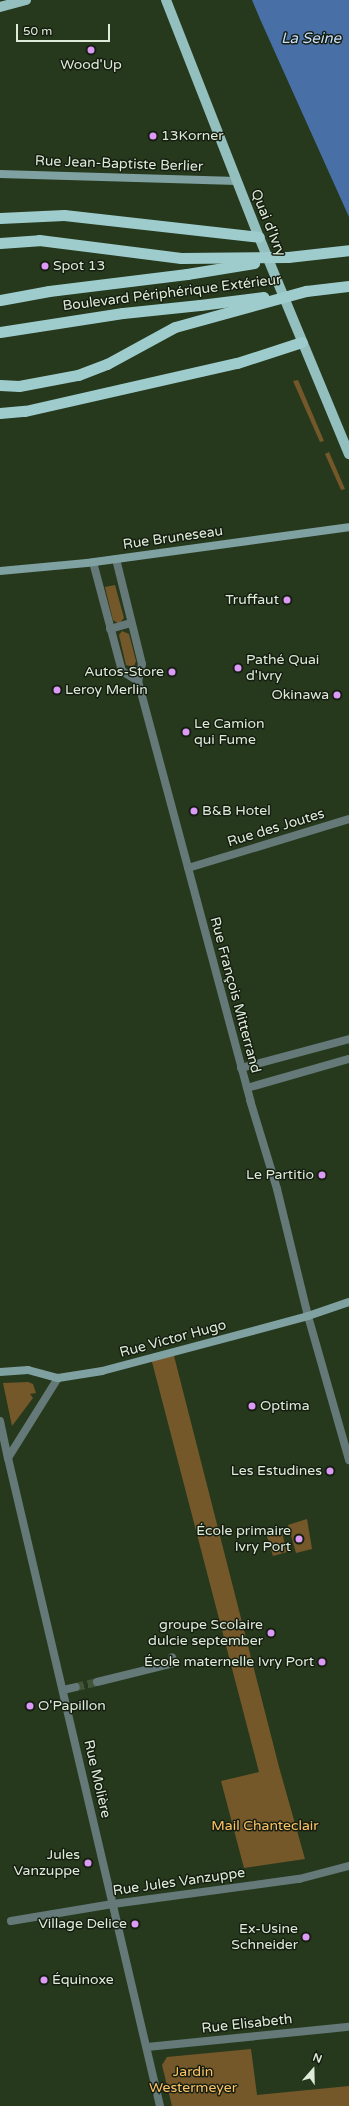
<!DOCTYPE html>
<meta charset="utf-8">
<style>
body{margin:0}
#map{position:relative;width:349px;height:2106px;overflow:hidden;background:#26391d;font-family:"Varela Round",sans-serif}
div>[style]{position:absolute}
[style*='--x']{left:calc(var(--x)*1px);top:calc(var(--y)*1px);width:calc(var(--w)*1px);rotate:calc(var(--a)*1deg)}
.green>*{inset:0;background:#75582a}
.water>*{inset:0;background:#4870a7}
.minor-tunnel>*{height:8px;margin-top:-4px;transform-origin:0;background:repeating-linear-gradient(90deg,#425439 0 8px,transparent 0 12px)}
.minor>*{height:8px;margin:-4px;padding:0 4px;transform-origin:4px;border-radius:4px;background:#657979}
.secondary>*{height:8px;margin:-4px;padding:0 4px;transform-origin:4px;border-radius:4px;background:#80a1a1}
.primary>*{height:10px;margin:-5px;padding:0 5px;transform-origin:5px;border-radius:5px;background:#94bfbf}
.trunk>*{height:11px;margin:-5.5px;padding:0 5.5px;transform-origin:5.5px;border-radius:5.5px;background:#9ecccd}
.trunk-bridge>*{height:11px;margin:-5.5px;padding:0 5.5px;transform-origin:5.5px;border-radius:5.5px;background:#9ecccd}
.dots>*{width:11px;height:11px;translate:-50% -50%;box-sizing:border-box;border:2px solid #151e11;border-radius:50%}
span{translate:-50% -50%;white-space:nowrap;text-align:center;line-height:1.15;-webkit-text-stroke:3px #151e11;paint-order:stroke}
.poi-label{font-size:14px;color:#deebd9}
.left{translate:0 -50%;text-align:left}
.right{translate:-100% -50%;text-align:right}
.street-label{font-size:14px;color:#deebd9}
.park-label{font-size:14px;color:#fdc266}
.water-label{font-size:15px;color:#c5ddfd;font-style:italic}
.north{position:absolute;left:293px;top:2050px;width:40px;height:40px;-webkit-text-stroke:3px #151e11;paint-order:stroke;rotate:20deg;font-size:11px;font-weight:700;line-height:16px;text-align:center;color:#deebd9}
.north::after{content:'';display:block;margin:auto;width:14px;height:18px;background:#deebd9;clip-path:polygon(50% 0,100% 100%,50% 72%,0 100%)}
.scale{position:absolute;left:16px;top:24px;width:94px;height:18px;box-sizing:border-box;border:2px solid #deebd9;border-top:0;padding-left:5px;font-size:12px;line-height:14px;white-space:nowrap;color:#deebd9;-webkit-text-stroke:3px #151e11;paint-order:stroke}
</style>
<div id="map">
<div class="green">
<i style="clip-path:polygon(298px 380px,324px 441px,320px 442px,293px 381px)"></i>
<i style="clip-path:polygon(329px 452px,345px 489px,341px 490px,325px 454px)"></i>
<i style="clip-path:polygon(115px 585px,124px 618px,119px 624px,113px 620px,105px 587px)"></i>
<i style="clip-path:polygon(122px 631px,129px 634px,136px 661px,134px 667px,126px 665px,119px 635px)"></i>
<i style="clip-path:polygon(173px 1352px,279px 1767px,305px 1859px,244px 1868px,221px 1781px,259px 1772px,151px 1358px)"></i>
<i style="clip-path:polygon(28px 1382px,33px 1384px,36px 1393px,30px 1394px,33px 1398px,12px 1426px,3px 1383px)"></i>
<i style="clip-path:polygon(307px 1519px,312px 1549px,296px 1553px,288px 1525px)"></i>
<i style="clip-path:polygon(281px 1529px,287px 1552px,273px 1556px,266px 1533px)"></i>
<i style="clip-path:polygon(251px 2049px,257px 2095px,349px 2086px,349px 2106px,172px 2106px,162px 2065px,167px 2057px)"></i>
</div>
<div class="water">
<i style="clip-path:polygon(252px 0,349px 0,349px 217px,260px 19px)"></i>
</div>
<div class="minor-tunnel">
<i style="--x:76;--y:1687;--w:22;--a:-13"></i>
</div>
<div class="minor">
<i style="--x:116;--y:559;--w:108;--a:76.1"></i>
<i style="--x:142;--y:664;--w:17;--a:103"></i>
<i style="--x:138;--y:681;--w:434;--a:75"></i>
<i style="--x:250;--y:1100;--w:93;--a:73.1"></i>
<i style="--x:277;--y:1189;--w:131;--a:76.3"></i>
<i style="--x:308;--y:1316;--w:150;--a:74.1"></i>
<i style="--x:93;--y:562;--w:113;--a:75.1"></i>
<i style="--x:122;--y:671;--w:19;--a:32"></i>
<i style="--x:110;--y:629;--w:22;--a:-16"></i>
<i style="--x:188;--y:868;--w:168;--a:-16.9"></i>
<i style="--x:241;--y:1068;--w:112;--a:-15"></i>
<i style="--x:247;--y:1088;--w:106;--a:-15.9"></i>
<i style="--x:58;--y:1378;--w:94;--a:122"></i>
<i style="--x:8;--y:1458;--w:666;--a:76.8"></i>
<i style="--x:0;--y:1421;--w:38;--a:78"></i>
<i style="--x:97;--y:1682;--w:79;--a:-13.9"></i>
<i style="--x:174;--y:1663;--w:6;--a:-108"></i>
<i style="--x:63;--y:1690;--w:13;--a:-13"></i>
<i style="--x:11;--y:1921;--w:103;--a:-9.5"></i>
<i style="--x:113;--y:1904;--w:188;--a:-7.7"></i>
<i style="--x:299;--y:1879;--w:52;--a:-14.6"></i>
<i style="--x:147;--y:2047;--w:203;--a:-5.7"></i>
</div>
<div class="secondary">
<i style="--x:0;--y:174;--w:237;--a:1.7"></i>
<i style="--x:0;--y:571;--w:87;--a:-5.3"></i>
<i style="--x:87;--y:563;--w:264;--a:-7.8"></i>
<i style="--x:0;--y:1372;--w:28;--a:-4"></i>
<i style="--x:28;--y:1370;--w:31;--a:15"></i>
<i style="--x:58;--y:1378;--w:45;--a:-9"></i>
<i style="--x:102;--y:1371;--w:213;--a:-14.9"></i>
<i style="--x:308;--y:1316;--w:43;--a:-18.9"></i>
</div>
<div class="primary">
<i style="--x:166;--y:0;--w:255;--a:68.6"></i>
<i style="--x:259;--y:237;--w:235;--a:67.5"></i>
<i style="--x:0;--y:7;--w:27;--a:-15"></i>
</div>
<div class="trunk">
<i style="--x:0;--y:218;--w:64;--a:-2.7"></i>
<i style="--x:64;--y:215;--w:196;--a:6.4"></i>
<i style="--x:0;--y:243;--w:39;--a:-4"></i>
<i style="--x:39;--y:240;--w:143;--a:7.2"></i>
<i style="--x:288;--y:257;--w:61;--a:-6.5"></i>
<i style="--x:306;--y:291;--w:43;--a:-6.6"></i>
<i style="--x:0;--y:300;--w:50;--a:-10.4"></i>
<i style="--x:49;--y:291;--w:139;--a:-7"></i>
<i style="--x:0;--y:332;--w:124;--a:-8.8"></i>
<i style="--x:123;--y:313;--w:77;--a:-5.9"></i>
<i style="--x:0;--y:413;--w:25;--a:-5"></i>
<i style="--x:25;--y:411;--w:217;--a:-12.8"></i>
<i style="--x:237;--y:363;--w:68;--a:-17.9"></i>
</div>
<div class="trunk-bridge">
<i style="--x:181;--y:258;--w:107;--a:-0.5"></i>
<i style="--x:187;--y:274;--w:68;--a:-9.3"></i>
<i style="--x:200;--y:305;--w:64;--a:-7.2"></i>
<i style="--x:0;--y:385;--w:19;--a:3"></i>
<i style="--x:19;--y:386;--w:60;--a:-10.6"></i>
<i style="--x:78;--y:375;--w:31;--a:-21"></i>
<i style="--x:107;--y:364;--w:77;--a:-28.6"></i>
<i style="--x:175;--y:327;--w:136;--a:-15.4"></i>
</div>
<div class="dots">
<i style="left:91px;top:50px;background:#dc99f5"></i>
<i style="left:153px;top:136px;background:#dc99f5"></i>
<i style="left:45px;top:266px;background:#dc99f5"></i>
<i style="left:287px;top:600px;background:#dc99f5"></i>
<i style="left:238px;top:668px;background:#dc99f5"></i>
<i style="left:172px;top:672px;background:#dc99f5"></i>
<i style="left:57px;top:690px;background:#dc99f5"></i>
<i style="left:337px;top:695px;background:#dc99f5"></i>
<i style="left:186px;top:732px;background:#dc99f5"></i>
<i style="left:194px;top:811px;background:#dc99f5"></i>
<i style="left:322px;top:1175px;background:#dc99f5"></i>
<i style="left:252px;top:1406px;background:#dc99f5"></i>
<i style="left:330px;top:1471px;background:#dc99f5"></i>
<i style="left:299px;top:1539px;background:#dc99f5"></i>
<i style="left:271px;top:1633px;background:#dc99f5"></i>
<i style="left:322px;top:1662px;background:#dc99f5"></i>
<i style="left:30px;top:1706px;background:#dc99f5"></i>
<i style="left:88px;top:1863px;background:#dc99f5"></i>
<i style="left:135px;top:1924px;background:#dc99f5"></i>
<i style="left:306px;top:1937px;background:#dc99f5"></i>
<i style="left:44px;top:1980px;background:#dc99f5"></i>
</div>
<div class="poi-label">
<span style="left:91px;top:65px">Wood'Up</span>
<span class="left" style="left:161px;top:136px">13Korner</span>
<span class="left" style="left:53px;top:266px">Spot 13</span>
<span class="right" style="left:279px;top:600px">Truffaut</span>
<span class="left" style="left:246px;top:668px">Pathé Quai<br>d'Ivry</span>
<span class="right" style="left:164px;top:672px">Autos-Store</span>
<span class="left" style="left:65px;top:690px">Leroy Merlin</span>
<span class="right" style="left:329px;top:695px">Okinawa</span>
<span class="left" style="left:194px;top:732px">Le Camion<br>qui Fume</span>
<span class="left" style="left:202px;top:811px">B&amp;B Hotel</span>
<span class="right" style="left:314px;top:1175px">Le Partitio</span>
<span class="left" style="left:260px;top:1406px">Optima</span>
<span class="right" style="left:322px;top:1471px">Les Estudines</span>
<span class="right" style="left:291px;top:1539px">École primaire<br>Ivry Port</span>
<span class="right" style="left:263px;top:1633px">groupe Scolaire<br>dulcie september</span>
<span class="right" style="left:314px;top:1662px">École maternelle Ivry Port</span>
<span class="left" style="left:38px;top:1706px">O'Papillon</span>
<span class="right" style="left:80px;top:1863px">Jules<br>Vanzuppe</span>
<span class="right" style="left:127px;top:1924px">Village Delice</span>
<span class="right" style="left:298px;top:1937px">Ex-Usine<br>Schneider</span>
<span class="left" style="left:52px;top:1980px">Équinoxe</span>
</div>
<div class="street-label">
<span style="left:119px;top:164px;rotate:2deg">Rue Jean-Baptiste Berlier</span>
<span style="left:268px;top:223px;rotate:68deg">Quai d'Ivry</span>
<span style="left:172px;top:293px;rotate:-7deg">Boulevard Périphérique Extérieur</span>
<span style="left:173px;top:538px;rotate:-8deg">Rue Bruneseau</span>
<span style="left:276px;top:828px;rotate:-17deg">Rue des Joutes</span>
<span style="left:235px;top:995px;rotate:75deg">Rue François Mitterrand</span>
<span style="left:173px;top:1339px;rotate:-15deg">Rue Victor Hugo</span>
<span style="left:97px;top:1779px;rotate:77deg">Rue Molière</span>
<span style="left:179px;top:1882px;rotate:-8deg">Rue Jules Vanzuppe</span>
<span style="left:247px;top:2024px;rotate:-6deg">Rue Elisabeth</span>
</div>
<div class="park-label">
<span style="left:265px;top:1826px">Mail Chanteclair</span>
<span style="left:193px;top:2080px">Jardin<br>Westermeyer</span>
</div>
<div class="water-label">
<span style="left:311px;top:39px">La Seine</span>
</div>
<div class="north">N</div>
<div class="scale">50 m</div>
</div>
